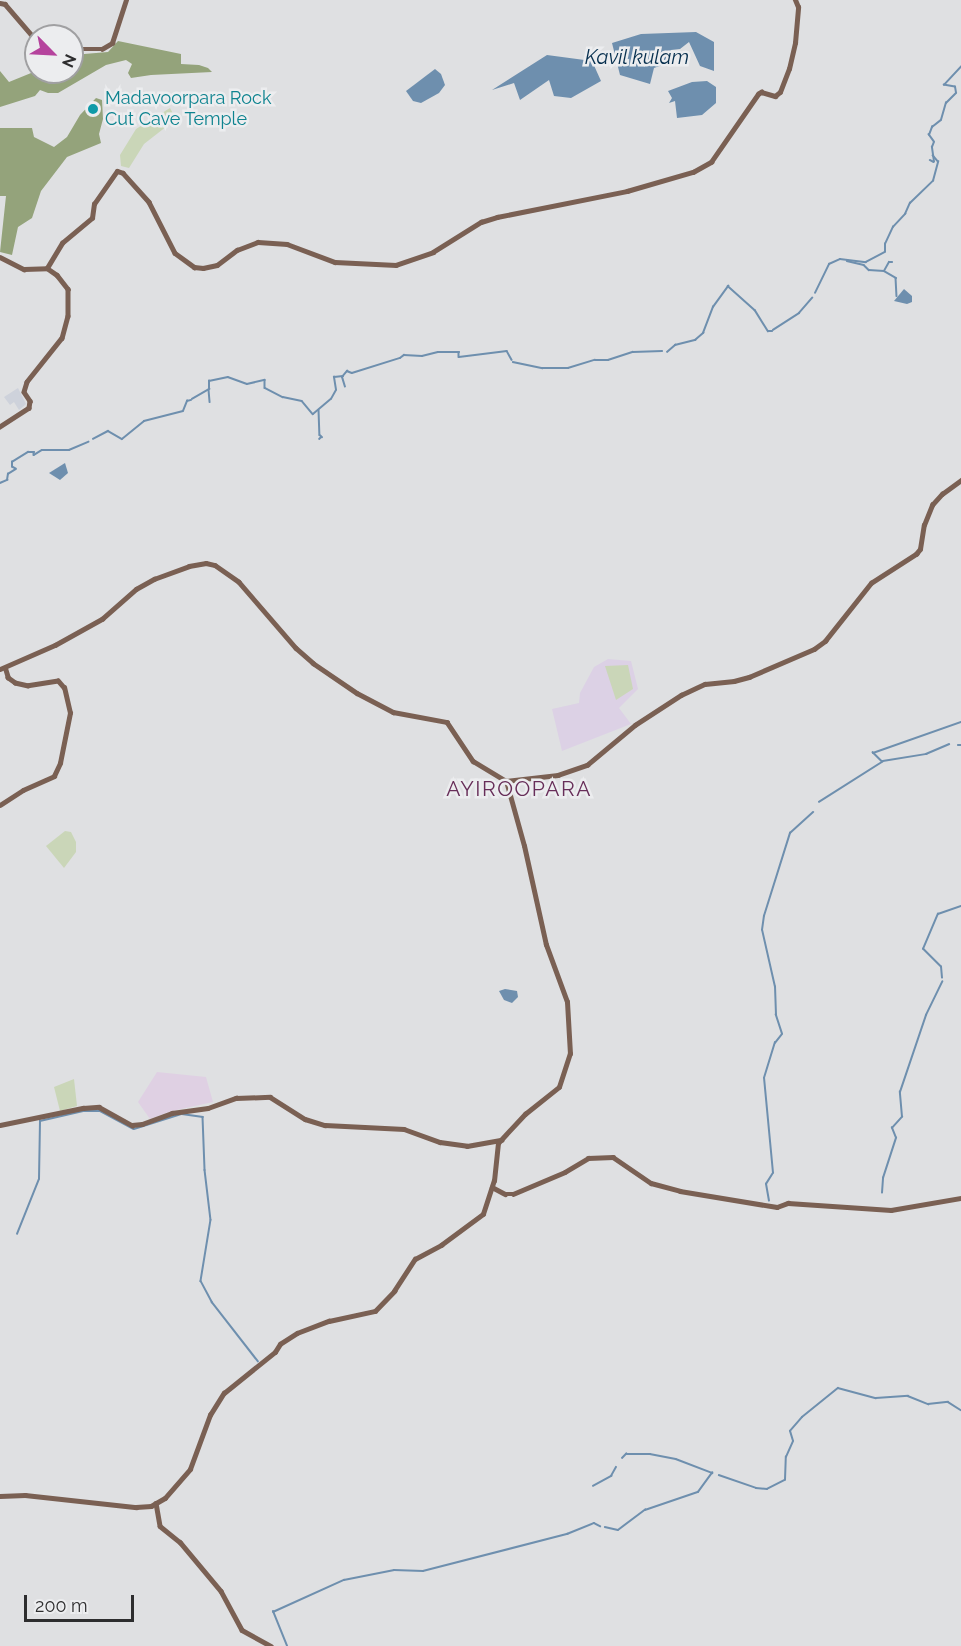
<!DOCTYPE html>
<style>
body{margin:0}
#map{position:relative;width:961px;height:1646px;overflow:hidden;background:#dfe0e2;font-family:Raleway,sans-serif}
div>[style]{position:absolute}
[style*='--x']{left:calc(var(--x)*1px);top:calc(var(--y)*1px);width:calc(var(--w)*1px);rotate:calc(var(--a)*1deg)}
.built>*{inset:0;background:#ced2db}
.education>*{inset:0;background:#dcd1e5}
.medical>*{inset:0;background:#dfd0e3}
.green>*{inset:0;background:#cad6b8}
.forest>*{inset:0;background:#94a37b}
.water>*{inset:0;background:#6e8fae}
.stream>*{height:1.5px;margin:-0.75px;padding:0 0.75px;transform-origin:0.75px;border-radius:0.75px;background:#6e8fae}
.secondary>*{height:4.5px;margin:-2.25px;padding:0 2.25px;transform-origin:2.25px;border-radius:2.25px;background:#7a6053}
.dots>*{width:16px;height:16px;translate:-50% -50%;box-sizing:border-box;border:3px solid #ecedef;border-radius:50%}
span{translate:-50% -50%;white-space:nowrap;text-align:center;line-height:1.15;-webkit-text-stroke:5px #ecedef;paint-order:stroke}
.culture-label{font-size:18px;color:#0d838f}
.left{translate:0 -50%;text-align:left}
.water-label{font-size:20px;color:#062f4e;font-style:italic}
.quarter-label{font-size:21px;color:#672e59;letter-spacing:1.5px}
.north{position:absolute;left:24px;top:24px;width:60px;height:60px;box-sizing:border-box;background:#ecedef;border:2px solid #a0a0a2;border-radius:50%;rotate:114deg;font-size:16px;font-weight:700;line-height:24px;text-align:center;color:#2d2d2e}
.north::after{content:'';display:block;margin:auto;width:21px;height:27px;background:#b5439d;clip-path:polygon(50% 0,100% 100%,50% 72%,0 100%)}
.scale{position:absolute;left:24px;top:1595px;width:110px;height:27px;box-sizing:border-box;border:3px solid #2d2d2e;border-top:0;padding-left:8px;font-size:18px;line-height:21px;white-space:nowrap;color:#2d2d2e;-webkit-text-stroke:4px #ecedef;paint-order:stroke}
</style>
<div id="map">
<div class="built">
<i style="clip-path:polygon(18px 388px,26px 404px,19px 410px,14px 402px,10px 405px,4px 397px)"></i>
</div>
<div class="education">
<i style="clip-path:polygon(608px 659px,631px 661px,638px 689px,619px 708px,631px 724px,562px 751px,552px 709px,579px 703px,580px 693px,594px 667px)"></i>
</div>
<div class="medical">
<i style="clip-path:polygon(157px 1072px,206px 1077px,213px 1102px,172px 1111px,150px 1119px,138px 1102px)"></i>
</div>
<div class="green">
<i style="clip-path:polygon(170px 108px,176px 119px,144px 144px,129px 168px,121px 166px,120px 155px,136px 129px)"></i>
<i style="clip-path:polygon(628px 665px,633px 689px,616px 700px,605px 666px)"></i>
<i style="clip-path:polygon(65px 831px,71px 832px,76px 842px,76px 852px,64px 868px,46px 846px)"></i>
<i style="clip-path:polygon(74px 1079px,77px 1106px,60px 1111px,54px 1087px)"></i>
</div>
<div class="forest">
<i style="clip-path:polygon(118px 41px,181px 54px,181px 64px,199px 65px,208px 68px,212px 72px,151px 75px,131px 78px,128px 73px,132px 64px,126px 60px,106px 65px,58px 93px,48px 93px,40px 90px,35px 96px,0 107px,0 71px,9px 82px,36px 71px,72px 72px,72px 55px,108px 52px)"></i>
<i style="clip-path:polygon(96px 98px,102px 100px,103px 119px,99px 134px,101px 143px,67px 157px,41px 191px,32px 218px,18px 227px,12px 255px,0 252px,6px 196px,0 196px,0 128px,32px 128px,34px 137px,54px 147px,67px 137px,80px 115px)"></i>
</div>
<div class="water">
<i style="clip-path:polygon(696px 32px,714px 42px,714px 71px,700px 66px,689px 42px,680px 49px,671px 50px,665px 64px,654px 68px,650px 84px,620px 75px,612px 43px,641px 34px)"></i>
<i style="clip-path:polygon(547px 55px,592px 61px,601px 81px,571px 98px,554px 96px,549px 80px,520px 100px,514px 83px,492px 90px)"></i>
<i style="clip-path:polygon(435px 69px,441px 74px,445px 85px,439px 93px,421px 103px,413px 101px,406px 91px)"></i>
<i style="clip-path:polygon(707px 81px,716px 87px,716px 103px,702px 115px,677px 118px,675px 101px,669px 103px,672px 98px,668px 91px,692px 82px)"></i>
<i style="clip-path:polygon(904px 289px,912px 296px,912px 302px,907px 304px,894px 301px)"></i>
<i style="clip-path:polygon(65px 463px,68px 473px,60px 480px,49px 473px)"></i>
<i style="clip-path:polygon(505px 989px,517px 991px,518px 997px,512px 1003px,504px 1000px,499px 991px)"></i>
</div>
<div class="stream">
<i style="--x:930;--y:160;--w:4;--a:27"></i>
<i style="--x:934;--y:162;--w:15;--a:-98"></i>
<i style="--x:932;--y:147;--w:5;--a:-68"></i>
<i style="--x:934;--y:142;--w:9;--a:-126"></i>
<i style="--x:929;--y:135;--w:9;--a:-69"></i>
<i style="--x:932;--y:127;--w:11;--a:-38"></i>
<i style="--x:941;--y:120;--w:18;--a:-74"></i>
<i style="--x:946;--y:103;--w:14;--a:-45"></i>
<i style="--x:956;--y:93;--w:6;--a:-99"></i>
<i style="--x:955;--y:87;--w:11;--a:-170"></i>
<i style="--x:944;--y:85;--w:25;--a:-47"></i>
<i style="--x:847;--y:261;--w:17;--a:13"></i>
<i style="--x:864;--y:265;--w:7;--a:45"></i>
<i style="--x:869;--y:270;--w:15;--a:4"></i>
<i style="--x:884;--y:271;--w:10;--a:-61"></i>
<i style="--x:889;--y:262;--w:3;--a:0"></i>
<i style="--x:884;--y:271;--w:14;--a:30"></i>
<i style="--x:896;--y:278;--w:18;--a:87"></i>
<i style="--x:815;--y:293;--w:32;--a:-64"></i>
<i style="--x:829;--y:264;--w:12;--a:-24"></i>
<i style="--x:840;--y:259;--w:26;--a:7"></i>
<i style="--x:866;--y:262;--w:21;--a:-28"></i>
<i style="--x:885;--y:252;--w:8;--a:-90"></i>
<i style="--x:885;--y:244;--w:19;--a:-65"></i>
<i style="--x:893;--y:227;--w:18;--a:-47"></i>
<i style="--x:905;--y:214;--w:12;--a:-66"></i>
<i style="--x:910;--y:203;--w:32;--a:-44"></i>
<i style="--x:933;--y:181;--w:20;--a:-75"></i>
<i style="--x:938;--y:162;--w:8;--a:-130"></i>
<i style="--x:773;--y:330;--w:31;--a:-33"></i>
<i style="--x:799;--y:313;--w:20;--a:-49"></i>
<i style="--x:667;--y:352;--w:11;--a:-41"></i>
<i style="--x:675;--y:345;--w:21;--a:-14"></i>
<i style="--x:695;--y:340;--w:11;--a:-41"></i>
<i style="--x:703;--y:333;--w:28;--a:-69"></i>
<i style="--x:713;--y:307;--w:26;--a:-54"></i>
<i style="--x:728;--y:286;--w:36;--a:42"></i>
<i style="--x:755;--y:310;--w:25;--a:58"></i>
<i style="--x:768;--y:331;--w:4;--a:0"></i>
<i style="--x:400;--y:358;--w:5;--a:-37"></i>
<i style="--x:404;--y:355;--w:18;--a:3"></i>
<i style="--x:422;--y:356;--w:16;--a:-14"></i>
<i style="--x:438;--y:352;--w:21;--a:0"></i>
<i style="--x:459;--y:352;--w:5;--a:90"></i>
<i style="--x:459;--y:357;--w:48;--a:-7.1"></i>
<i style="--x:507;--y:351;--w:10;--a:61"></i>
<i style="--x:513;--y:362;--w:30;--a:12"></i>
<i style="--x:542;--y:368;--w:26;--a:0"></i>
<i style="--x:568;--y:368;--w:28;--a:-17"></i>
<i style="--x:595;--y:360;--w:13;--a:0"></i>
<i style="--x:608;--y:360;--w:26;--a:-18"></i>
<i style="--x:633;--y:352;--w:29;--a:-2"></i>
<i style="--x:345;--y:387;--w:10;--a:-107"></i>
<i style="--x:342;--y:377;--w:8;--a:-50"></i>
<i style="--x:347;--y:371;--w:5;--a:22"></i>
<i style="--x:352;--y:373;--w:50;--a:-17.4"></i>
<i style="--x:209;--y:390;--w:12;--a:85"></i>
<i style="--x:192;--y:399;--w:20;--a:-30"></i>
<i style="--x:209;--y:389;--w:8;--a:-90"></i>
<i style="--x:209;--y:381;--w:19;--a:-12"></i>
<i style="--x:228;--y:377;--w:20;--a:20"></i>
<i style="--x:247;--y:384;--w:18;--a:-13"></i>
<i style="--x:265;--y:380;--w:8;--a:90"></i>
<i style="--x:265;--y:388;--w:20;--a:27"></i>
<i style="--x:283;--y:397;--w:19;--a:12"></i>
<i style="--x:302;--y:401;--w:17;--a:50"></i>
<i style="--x:313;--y:414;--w:23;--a:-40"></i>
<i style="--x:331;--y:399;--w:10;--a:-61"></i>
<i style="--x:336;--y:390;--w:13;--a:-99"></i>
<i style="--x:334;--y:377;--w:9;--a:-6"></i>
<i style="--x:319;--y:410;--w:25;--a:88"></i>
<i style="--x:320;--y:435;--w:3;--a:45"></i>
<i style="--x:322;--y:437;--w:3;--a:135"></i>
<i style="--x:93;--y:439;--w:17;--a:-28"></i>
<i style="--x:108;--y:431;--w:16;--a:30"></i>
<i style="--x:122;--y:439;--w:28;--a:-39"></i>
<i style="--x:144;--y:421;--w:40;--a:-14.4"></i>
<i style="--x:183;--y:411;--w:11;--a:-68"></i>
<i style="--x:187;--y:401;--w:4;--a:-14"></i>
<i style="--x:16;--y:469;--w:4;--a:-153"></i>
<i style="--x:12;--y:467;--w:5;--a:-90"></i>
<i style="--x:12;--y:462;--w:19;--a:-32"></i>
<i style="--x:28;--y:452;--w:6;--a:0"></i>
<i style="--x:34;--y:452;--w:3;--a:90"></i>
<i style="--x:34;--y:455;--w:9;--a:-32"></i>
<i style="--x:42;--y:450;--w:27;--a:0"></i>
<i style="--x:69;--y:450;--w:21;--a:-23"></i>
<i style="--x:0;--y:483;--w:8;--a:-23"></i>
<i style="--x:7;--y:480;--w:6;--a:-81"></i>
<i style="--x:8;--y:474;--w:9;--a:-32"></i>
<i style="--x:958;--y:745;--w:3;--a:0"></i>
<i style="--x:883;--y:761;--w:44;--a:-9.2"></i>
<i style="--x:926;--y:754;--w:25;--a:-23"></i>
<i style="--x:819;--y:802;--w:75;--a:-32.4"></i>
<i style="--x:882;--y:762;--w:13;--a:-135"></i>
<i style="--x:873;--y:753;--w:93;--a:-19.4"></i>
<i style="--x:942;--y:978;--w:11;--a:-95"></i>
<i style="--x:941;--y:967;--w:25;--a:-135"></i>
<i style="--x:923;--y:949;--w:38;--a:-67"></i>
<i style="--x:938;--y:914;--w:24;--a:-19"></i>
<i style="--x:882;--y:1193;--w:15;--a:-86"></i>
<i style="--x:883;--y:1178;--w:42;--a:-72"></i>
<i style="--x:896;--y:1138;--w:11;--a:-112"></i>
<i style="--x:892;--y:1128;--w:15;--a:-48"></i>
<i style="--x:902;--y:1117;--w:25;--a:-95"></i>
<i style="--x:900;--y:1092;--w:81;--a:-71.3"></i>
<i style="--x:926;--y:1015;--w:37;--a:-64"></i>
<i style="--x:769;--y:1201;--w:17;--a:-100"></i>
<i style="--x:766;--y:1184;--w:13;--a:-58"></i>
<i style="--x:773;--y:1173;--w:95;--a:-95.4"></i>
<i style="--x:764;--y:1078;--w:37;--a:-73"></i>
<i style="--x:775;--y:1043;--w:11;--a:-52"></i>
<i style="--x:782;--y:1034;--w:20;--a:-108"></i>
<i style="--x:776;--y:1015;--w:28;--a:-92"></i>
<i style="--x:775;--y:987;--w:58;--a:-102.8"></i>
<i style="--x:762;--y:930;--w:14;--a:-82"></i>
<i style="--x:764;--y:916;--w:87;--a:-72.6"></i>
<i style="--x:790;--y:833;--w:31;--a:-42"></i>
<i style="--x:17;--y:1234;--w:59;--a:-68.2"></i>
<i style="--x:39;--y:1179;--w:58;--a:-89"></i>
<i style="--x:40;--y:1121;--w:44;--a:-13.1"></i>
<i style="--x:83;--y:1111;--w:17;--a:0"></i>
<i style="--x:100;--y:1111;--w:38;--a:28"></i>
<i style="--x:134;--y:1129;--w:50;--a:-17.4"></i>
<i style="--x:182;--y:1114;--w:21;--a:8"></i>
<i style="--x:203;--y:1117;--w:53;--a:87.8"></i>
<i style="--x:205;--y:1170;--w:50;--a:83.2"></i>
<i style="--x:211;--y:1220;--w:62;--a:99.3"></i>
<i style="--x:201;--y:1281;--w:24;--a:62"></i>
<i style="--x:212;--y:1302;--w:75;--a:52.1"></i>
<i style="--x:622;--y:1458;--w:6;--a:-45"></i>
<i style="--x:626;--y:1454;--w:24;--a:0"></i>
<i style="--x:650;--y:1454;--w:26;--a:11"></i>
<i style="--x:676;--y:1459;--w:39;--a:21"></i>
<i style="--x:719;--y:1475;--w:39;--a:19"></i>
<i style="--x:756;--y:1488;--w:11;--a:5"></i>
<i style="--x:767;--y:1489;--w:20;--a:-27"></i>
<i style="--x:785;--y:1480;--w:23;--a:-88"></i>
<i style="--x:786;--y:1457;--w:17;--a:-66"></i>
<i style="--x:793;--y:1441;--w:10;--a:-107"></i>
<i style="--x:790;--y:1431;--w:18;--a:-49"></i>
<i style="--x:802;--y:1417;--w:46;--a:-38.9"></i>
<i style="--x:838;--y:1388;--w:39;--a:15"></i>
<i style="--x:876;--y:1398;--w:32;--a:-4"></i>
<i style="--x:908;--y:1396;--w:22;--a:22"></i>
<i style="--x:928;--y:1404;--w:20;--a:-6"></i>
<i style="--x:948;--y:1402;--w:15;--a:32"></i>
<i style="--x:593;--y:1486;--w:21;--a:-29"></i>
<i style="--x:611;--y:1476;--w:10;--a:-61"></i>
<i style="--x:605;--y:1527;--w:13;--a:13"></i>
<i style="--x:618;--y:1530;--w:34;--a:-37"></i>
<i style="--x:645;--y:1510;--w:56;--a:-18.8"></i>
<i style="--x:698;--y:1492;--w:24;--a:-54"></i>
<i style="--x:287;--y:1646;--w:37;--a:-112"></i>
<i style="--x:273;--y:1612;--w:78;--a:-24.3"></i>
<i style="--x:344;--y:1580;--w:51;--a:-11.3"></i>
<i style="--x:394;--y:1570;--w:29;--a:2"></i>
<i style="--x:423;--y:1571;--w:149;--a:-14.4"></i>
<i style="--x:567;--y:1534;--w:29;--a:-22"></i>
<i style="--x:594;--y:1523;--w:7;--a:27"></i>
</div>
<div class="secondary">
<i style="--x:0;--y:3;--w:5;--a:11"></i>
<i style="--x:5;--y:4;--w:48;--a:49.3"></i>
<i style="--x:72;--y:49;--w:30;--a:0"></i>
<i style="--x:102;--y:49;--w:12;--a:-31"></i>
<i style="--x:112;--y:43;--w:45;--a:-72"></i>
<i style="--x:0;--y:257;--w:27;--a:27"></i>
<i style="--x:24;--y:269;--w:23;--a:-2"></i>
<i style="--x:47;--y:268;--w:12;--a:35"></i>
<i style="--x:57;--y:275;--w:18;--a:52"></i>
<i style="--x:68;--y:289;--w:27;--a:90"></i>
<i style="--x:68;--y:316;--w:23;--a:105"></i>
<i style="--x:62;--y:338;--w:56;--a:128.5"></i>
<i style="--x:27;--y:382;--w:10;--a:107"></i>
<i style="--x:24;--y:392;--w:11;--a:56"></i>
<i style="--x:30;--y:401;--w:7;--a:98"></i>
<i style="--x:29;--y:408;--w:35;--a:147"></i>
<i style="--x:47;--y:268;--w:29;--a:-59"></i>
<i style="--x:62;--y:243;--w:39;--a:-40"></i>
<i style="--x:92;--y:218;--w:14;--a:-82"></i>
<i style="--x:94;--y:204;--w:40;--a:-55.1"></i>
<i style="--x:117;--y:171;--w:6;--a:18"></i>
<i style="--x:123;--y:173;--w:39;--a:48"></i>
<i style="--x:149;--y:202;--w:57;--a:63"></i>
<i style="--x:175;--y:253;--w:24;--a:36"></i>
<i style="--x:194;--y:267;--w:9;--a:6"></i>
<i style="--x:203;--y:268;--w:14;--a:-12"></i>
<i style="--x:217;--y:265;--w:25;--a:-37"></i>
<i style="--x:237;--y:250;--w:22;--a:-21"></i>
<i style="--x:258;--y:242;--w:29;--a:4"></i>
<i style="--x:287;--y:244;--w:51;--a:20.6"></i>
<i style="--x:335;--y:262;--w:61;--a:2.8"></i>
<i style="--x:396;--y:265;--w:39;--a:-19"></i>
<i style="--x:433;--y:252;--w:57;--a:-32"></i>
<i style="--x:481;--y:222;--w:17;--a:-17"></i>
<i style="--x:497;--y:217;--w:133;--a:-11.3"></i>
<i style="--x:627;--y:191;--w:69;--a:-16.1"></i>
<i style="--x:693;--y:172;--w:21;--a:-29"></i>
<i style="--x:711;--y:162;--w:83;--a:-55.3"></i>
<i style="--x:758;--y:94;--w:4;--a:-34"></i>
<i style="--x:761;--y:92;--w:15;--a:16"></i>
<i style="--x:775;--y:96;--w:6;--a:-39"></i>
<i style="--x:780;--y:92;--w:25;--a:-69"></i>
<i style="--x:789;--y:69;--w:27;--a:-77"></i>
<i style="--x:795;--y:43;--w:36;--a:-85"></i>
<i style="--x:798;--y:7;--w:8;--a:-113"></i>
<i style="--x:0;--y:669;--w:60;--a:-23.6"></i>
<i style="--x:55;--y:645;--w:54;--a:-29"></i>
<i style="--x:102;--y:619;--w:45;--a:-41.4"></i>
<i style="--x:136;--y:589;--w:21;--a:-29"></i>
<i style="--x:154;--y:579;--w:37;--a:-20"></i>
<i style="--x:189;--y:566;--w:17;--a:-10"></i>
<i style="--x:206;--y:563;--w:9;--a:13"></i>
<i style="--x:215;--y:565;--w:29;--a:35"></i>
<i style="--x:239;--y:582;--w:87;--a:49.2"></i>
<i style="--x:296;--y:648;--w:23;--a:41"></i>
<i style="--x:313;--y:663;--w:53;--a:34.3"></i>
<i style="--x:357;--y:693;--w:41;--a:27.8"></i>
<i style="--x:393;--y:712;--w:55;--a:10.5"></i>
<i style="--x:447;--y:722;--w:47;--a:56.3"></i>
<i style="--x:473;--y:761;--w:39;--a:31"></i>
<i style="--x:506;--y:781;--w:52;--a:-6.6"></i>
<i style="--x:558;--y:775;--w:31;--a:-19"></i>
<i style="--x:587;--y:765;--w:62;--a:-39.8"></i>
<i style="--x:635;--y:725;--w:55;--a:-33.1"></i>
<i style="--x:681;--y:695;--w:26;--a:-25"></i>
<i style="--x:705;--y:684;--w:29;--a:-6"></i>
<i style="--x:734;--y:681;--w:16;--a:-15"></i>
<i style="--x:749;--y:677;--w:71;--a:-23.3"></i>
<i style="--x:814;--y:649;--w:14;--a:-36"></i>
<i style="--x:825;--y:641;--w:74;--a:-51.6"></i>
<i style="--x:871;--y:583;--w:54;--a:-32.8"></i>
<i style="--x:916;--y:554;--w:6;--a:-51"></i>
<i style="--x:920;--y:549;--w:24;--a:-81"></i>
<i style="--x:924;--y:525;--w:22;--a:-68"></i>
<i style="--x:932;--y:505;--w:15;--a:-48"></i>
<i style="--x:942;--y:494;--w:24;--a:-36"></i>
<i style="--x:0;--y:805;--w:27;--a:-33"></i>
<i style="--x:23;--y:790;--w:34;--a:-24"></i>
<i style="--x:54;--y:776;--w:14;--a:-65"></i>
<i style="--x:60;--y:763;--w:51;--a:-78.7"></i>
<i style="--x:70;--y:713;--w:26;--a:-103"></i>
<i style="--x:64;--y:688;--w:9;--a:-131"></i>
<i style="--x:58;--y:681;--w:30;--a:171"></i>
<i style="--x:28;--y:686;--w:13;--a:-167"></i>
<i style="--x:15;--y:683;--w:9;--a:-144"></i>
<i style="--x:8;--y:678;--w:10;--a:-107"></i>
<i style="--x:0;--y:1125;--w:85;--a:-11.6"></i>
<i style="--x:83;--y:1108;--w:16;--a:-4"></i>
<i style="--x:99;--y:1107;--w:38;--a:29"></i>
<i style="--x:132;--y:1125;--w:10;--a:-6"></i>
<i style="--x:142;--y:1124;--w:32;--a:-20"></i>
<i style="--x:172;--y:1113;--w:36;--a:-8"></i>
<i style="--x:208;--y:1108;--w:30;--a:-20"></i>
<i style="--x:236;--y:1098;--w:34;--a:-2"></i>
<i style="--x:270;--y:1097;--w:41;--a:32.2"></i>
<i style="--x:305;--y:1119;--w:21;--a:17"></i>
<i style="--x:325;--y:1125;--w:79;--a:2.9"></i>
<i style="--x:404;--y:1129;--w:38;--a:20"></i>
<i style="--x:440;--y:1142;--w:27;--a:8"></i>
<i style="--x:467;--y:1146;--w:35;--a:-10"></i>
<i style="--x:492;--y:1187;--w:15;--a:28"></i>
<i style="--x:505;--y:1194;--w:8;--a:0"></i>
<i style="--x:513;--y:1194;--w:56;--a:-22.9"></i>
<i style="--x:565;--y:1172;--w:27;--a:-31"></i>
<i style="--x:588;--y:1158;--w:25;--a:-2"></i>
<i style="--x:613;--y:1157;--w:46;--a:34.4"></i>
<i style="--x:651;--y:1183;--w:30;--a:15"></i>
<i style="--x:680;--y:1191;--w:98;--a:9.4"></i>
<i style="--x:777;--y:1207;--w:12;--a:-20"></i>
<i style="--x:788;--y:1203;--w:103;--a:3.9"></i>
<i style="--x:891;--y:1210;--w:71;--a:-9.7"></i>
<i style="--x:0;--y:1496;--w:25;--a:-2"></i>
<i style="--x:25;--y:1495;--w:112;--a:6.2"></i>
<i style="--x:136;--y:1507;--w:15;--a:-4"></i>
<i style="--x:151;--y:1506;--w:16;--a:-30"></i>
<i style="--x:165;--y:1498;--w:38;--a:-49"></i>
<i style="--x:190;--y:1469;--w:58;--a:-69.7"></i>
<i style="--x:210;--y:1415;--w:26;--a:-58"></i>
<i style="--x:224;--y:1393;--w:65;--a:-38.8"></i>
<i style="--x:275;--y:1352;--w:9;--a:-58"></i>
<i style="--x:280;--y:1344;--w:20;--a:-33"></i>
<i style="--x:297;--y:1333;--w:34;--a:-21"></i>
<i style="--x:329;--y:1321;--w:47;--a:-12.3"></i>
<i style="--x:375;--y:1311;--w:28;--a:-46"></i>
<i style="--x:394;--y:1291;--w:38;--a:-57"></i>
<i style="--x:415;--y:1259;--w:30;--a:-28"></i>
<i style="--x:441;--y:1245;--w:52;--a:-36.4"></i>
<i style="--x:483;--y:1214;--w:35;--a:-72"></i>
<i style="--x:494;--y:1181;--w:38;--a:-84"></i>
<i style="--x:498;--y:1143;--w:40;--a:-47"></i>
<i style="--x:525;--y:1114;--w:43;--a:-38.5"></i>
<i style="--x:559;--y:1087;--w:35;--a:-72"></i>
<i style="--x:570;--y:1054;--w:52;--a:-93.3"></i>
<i style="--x:567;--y:1002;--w:61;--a:-110.2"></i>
<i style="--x:546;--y:945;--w:101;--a:-102.5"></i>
<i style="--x:524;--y:846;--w:67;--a:-105.5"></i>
<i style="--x:156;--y:1503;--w:23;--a:80"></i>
<i style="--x:160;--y:1526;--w:26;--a:39"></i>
<i style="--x:180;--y:1542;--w:64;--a:50.1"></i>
<i style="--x:221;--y:1591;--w:44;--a:61.7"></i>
<i style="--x:242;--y:1630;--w:33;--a:29"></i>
</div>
<div class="dots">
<i style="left:93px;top:109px;background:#0f9aa8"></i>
</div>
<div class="culture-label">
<span class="left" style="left:105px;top:109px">Madavoorpara Rock<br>Cut Cave Temple</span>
</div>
<div class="water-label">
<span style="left:637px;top:57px">Kavil kulam</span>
</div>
<div class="quarter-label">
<span style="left:519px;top:789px">AYIROOPARA</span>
</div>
<div class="north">N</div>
<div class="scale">200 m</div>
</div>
